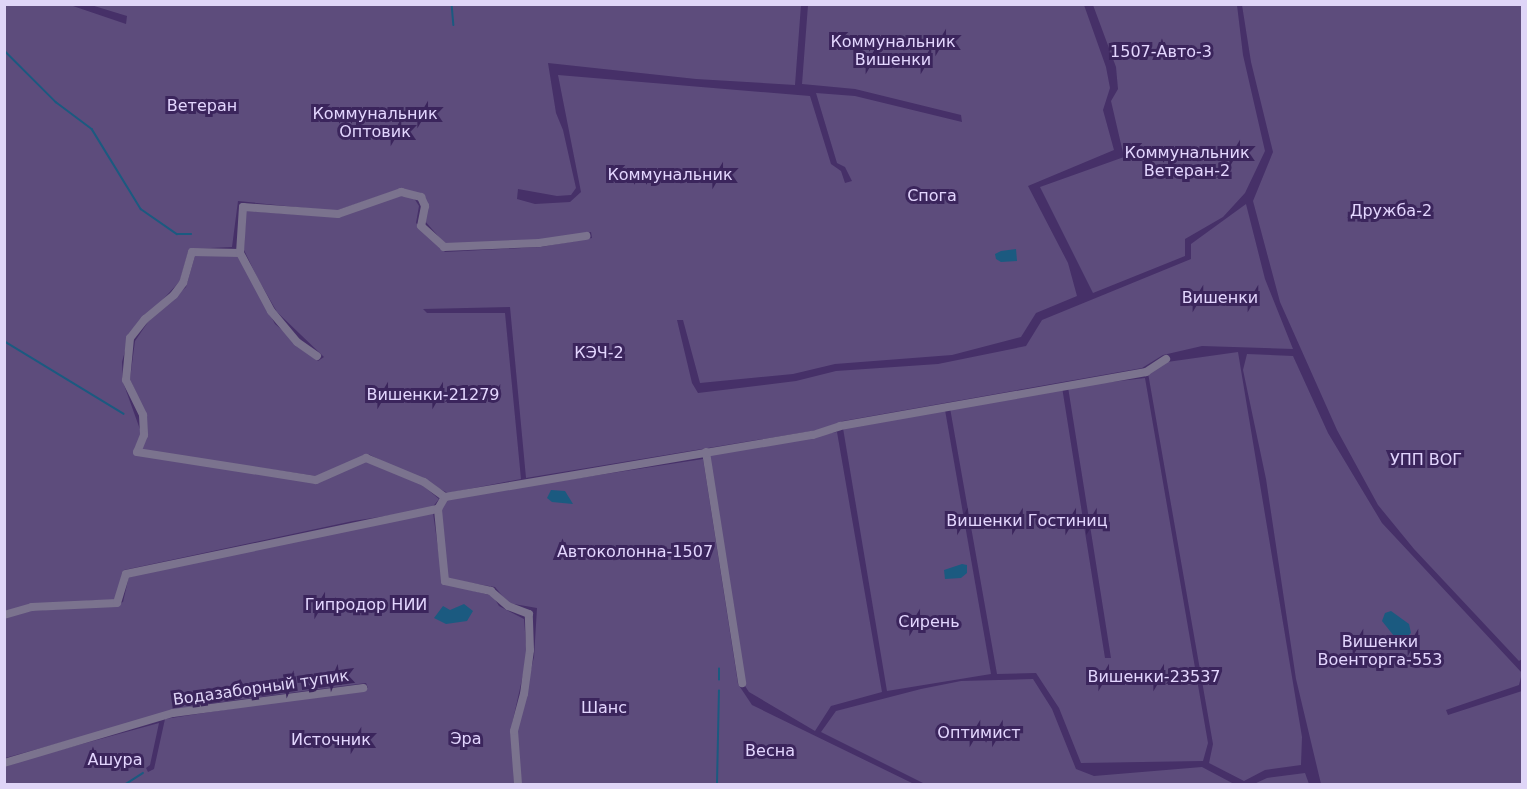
<!DOCTYPE html>
<meta charset="utf-8">
<style>
body{margin:0}
#map{position:relative;width:1527px;height:789px;overflow:hidden;background:#463068;font-family:"DejaVu Sans",sans-serif}
div>[style]{position:absolute}
[style*='--x']{left:calc(var(--x)*1px);top:calc(var(--y)*1px);width:calc(var(--w)*1px);rotate:calc(var(--a)*1deg)}
.green>*{inset:0;background:#5d4c7c}
.water>*{inset:0;background:#1b5a80}
.stream>*{height:1.5px;margin:-0.75px;padding:0 0.75px;transform-origin:0.75px;border-radius:0.75px;background:#1b5a80}
.minor>*{height:8px;margin:-4px;padding:0 4px;transform-origin:4px;border-radius:4px;background:#7b738e}
span{translate:-50% -50%;white-space:nowrap;text-align:center;line-height:1.15;-webkit-text-stroke:6px #3b255c;paint-order:stroke}
.park-label{font-size:16px;color:#e3d6fe}
.street-label{font-size:16px;color:#dfd5f7}
.frame{position:absolute;inset:0;border:6px solid #dfd5f7;pointer-events:none}
</style>
<div id="map">
<div class="green">
<i style="clip-path:polygon(5px 5px,70px 5px,126px 24px,127px 16px,91px 5px,801px 5px,795px 85px,696px 79px,548px 63px,556px 113px,563px 130px,576px 188px,571px 195px,557px 196px,518px 189px,517px 199px,535px 204px,570px 202px,581px 192px,558px 75px,810px 96px,831px 164px,841px 171px,845px 183px,852px 181px,845px 167px,837px 163px,816px 93px,855px 96px,962px 122px,961px 115px,855px 89px,802px 84px,808px 5px,1084px 5px,1106px 67px,1110px 88px,1103px 110px,1114px 150px,1028px 186px,1068px 263px,1077px 296px,1036px 313px,1021px 337px,952px 355px,835px 364px,793px 374px,700px 383px,683px 320px,677px 320px,692px 383px,698px 393px,796px 381px,836px 371px,938px 364px,1026px 346px,1042px 320px,1191px 259px,1191px 244px,1246px 204px,1265px 279px,1293px 349px,1202px 346px,1163px 355px,1142px 368px,843px 421px,824px 429px,526px 478px,510px 307px,423px 309px,427px 313px,505px 313px,521px 479px,448px 493px,368px 454px,317px 476px,142px 451px,146px 415px,130px 379px,135px 341px,148px 322px,186px 287px,195px 256px,238px 255px,275px 324px,318px 361px,324px 357px,277px 312px,257px 277px,244px 250px,246px 211px,337px 217px,400px 196px,414px 198px,419px 206px,416px 223px,445px 252px,541px 247px,592px 238px,591px 232px,532px 242px,446px 245px,424px 220px,427px 203px,400px 189px,335px 211px,238px 201px,232px 247px,189px 249px,180px 281px,129px 336px,122px 362px,123px 382px,142px 435px,135px 450px,316px 482px,365px 461px,421px 484px,439px 499px,431px 509px,353px 521px,124px 570px,116px 598px,108px 603px,94px 600px,51px 606px,35px 604px,5px 612px)"></i>
<i style="clip-path:polygon(1093px 5px,1237px 5px,1243px 55px,1265px 151px,1245px 193px,1223px 217px,1185px 239px,1185px 256px,1093px 293px,1040px 187px,1124px 157px,1111px 101px,1118px 89px,1116px 67px)"></i>
<i style="clip-path:polygon(1242px 5px,1522px 5px,1522px 659px,1519px 661px,1414px 549px,1378px 505px,1337px 430px,1280px 302px,1253px 201px,1273px 152px,1251px 62px)"></i>
<i style="clip-path:polygon(1238px 352px,1302px 737px,1301px 765px,1265px 770px,1244px 781px,1209px 763px,1213px 744px,1148px 373px,1167px 362px)"></i>
<i style="clip-path:polygon(1247px 354px,1293px 356px,1328px 433px,1382px 523px,1522px 673px,1519px 685px,1446px 710px,1448px 715px,1522px 691px,1522px 784px,1321px 784px,1296px 679px,1266px 479px,1243px 370px)"></i>
<i style="clip-path:polygon(1145px 378px,1208px 743px,1203px 761px,1081px 763px,1059px 708px,1036px 673px,997px 674px,950px 408px,1062px 387px,1105px 658px,1111px 658px,1068px 387px)"></i>
<i style="clip-path:polygon(945px 410px,991px 674px,887px 691px,843px 428px)"></i>
<i style="clip-path:polygon(837px 432px,882px 692px,831px 706px,815px 731px,749px 692px,743px 683px,709px 455px)"></i>
<i style="clip-path:polygon(703px 459px,738px 684px,752px 705px,914px 784px,520px 784px,517px 727px,534px 657px,537px 608px,508px 603px,495px 587px,447px 579px,440px 509px,450px 498px)"></i>
<i style="clip-path:polygon(433px 513px,443px 583px,493px 596px,499px 606px,524px 619px,527px 657px,512px 724px,514px 784px,5px 784px,5px 765px,159px 723px,150px 765px,146px 768px,148px 772px,154px 769px,165px 719px,368px 688px,366px 683px,197px 705px,5px 758px,5px 617px,18px 612px,115px 605px,123px 602px,129px 576px)"></i>
<i style="clip-path:polygon(1033px 679px,1052px 709px,1076px 769px,1094px 776px,1202px 767px,1234px 784px,925px 784px,821px 732px,836px 711px,921px 689px,961px 681px)"></i>
<i style="clip-path:polygon(1305px 773px,1309px 784px,1254px 784px,1267px 778px)"></i>
</div>
<div class="water">
<i style="clip-path:polygon(1016px 249px,1017px 261px,1001px 262px,996px 259px,995px 254px,1001px 251px)"></i>
<i style="clip-path:polygon(551px 490px,565px 491px,573px 504px,552px 502px,547px 498px)"></i>
<i style="clip-path:polygon(962px 564px,967px 565px,967px 573px,961px 578px,945px 579px,944px 570px)"></i>
<i style="clip-path:polygon(464px 604px,473px 611px,467px 621px,446px 624px,434px 618px,443px 606px,450px 610px)"></i>
<i style="clip-path:polygon(1391px 611px,1409px 624px,1411px 633px,1405px 639px,1394px 636px,1382px 621px,1385px 613px)"></i>
</div>
<div class="stream">
<i style="--x:452;--y:4;--w:21;--a:85"></i>
<i style="--x:4;--y:50;--w:74;--a:45"></i>
<i style="--x:56;--y:102;--w:45;--a:36.9"></i>
<i style="--x:92;--y:129;--w:94;--a:58.5"></i>
<i style="--x:141;--y:209;--w:44;--a:34.8"></i>
<i style="--x:177;--y:234;--w:14;--a:0"></i>
<i style="--x:4;--y:341;--w:140;--a:31.3"></i>
<i style="--x:719;--y:680;--w:11;--a:-90"></i>
<i style="--x:126;--y:784;--w:20;--a:-33"></i>
<i style="--x:717;--y:784;--w:93;--a:-88.8"></i>
</div>
<div class="minor">
<i style="--x:240;--y:253;--w:48;--a:-178.8"></i>
<i style="--x:192;--y:252;--w:32;--a:106"></i>
<i style="--x:183;--y:283;--w:15;--a:127"></i>
<i style="--x:174;--y:295;--w:38;--a:140"></i>
<i style="--x:145;--y:319;--w:24;--a:128"></i>
<i style="--x:130;--y:338;--w:42;--a:95.4"></i>
<i style="--x:126;--y:380;--w:39;--a:64"></i>
<i style="--x:143;--y:415;--w:20;--a:87"></i>
<i style="--x:144;--y:435;--w:18;--a:112"></i>
<i style="--x:137;--y:452;--w:181;--a:8.9"></i>
<i style="--x:316;--y:480;--w:55;--a:-23.7"></i>
<i style="--x:366;--y:458;--w:63;--a:22.5"></i>
<i style="--x:424;--y:482;--w:26;--a:36"></i>
<i style="--x:317;--y:356;--w:24;--a:-145"></i>
<i style="--x:297;--y:342;--w:40;--a:-130"></i>
<i style="--x:271;--y:311;--w:66;--a:-118.1"></i>
<i style="--x:240;--y:253;--w:46;--a:-86.3"></i>
<i style="--x:243;--y:207;--w:95;--a:4.2"></i>
<i style="--x:338;--y:214;--w:67;--a:-19.2"></i>
<i style="--x:401;--y:192;--w:21;--a:14"></i>
<i style="--x:421;--y:197;--w:10;--a:66"></i>
<i style="--x:425;--y:206;--w:20;--a:101"></i>
<i style="--x:421;--y:226;--w:31;--a:42"></i>
<i style="--x:444;--y:247;--w:95;--a:-2.4"></i>
<i style="--x:539;--y:243;--w:48;--a:-8.5"></i>
<i style="--x:706;--y:452;--w:234;--a:81.1"></i>
<i style="--x:4;--y:615;--w:29;--a:-16"></i>
<i style="--x:32;--y:607;--w:85;--a:-2.7"></i>
<i style="--x:117;--y:603;--w:30;--a:-73"></i>
<i style="--x:126;--y:574;--w:319;--a:-11.8"></i>
<i style="--x:4;--y:763;--w:176;--a:-16.5"></i>
<i style="--x:173;--y:713;--w:192;--a:-7.5"></i>
<i style="--x:518;--y:784;--w:53;--a:-94.3"></i>
<i style="--x:514;--y:731;--w:38;--a:-75"></i>
<i style="--x:524;--y:694;--w:44;--a:-82.2"></i>
<i style="--x:530;--y:650;--w:36;--a:-92"></i>
<i style="--x:529;--y:614;--w:22;--a:-159"></i>
<i style="--x:508;--y:606;--w:23;--a:-139"></i>
<i style="--x:491;--y:591;--w:47;--a:-167.7"></i>
<i style="--x:445;--y:581;--w:72;--a:-95.6"></i>
<i style="--x:438;--y:509;--w:14;--a:-60"></i>
<i style="--x:445;--y:497;--w:373;--a:-9.6"></i>
<i style="--x:813;--y:435;--w:28;--a:-18"></i>
<i style="--x:840;--y:426;--w:311;--a:-10"></i>
<i style="--x:1146;--y:372;--w:24;--a:-33"></i>
</div>
<div class="park-label">
<span style="left:893px;top:51px">Коммунальник<br>Вишенки</span>
<span style="left:1161px;top:52px">1507-Авто-3</span>
<span style="left:202px;top:106px">Ветеран</span>
<span style="left:375px;top:123px">Коммунальник<br>Оптовик</span>
<span style="left:1187px;top:162px">Коммунальник<br>Ветеран-2</span>
<span style="left:670px;top:175px">Коммунальник</span>
<span style="left:932px;top:196px">Спога</span>
<span style="left:1391px;top:211px">Дружба-2</span>
<span style="left:1220px;top:298px">Вишенки</span>
<span style="left:599px;top:353px">КЭЧ-2</span>
<span style="left:433px;top:395px">Вишенки-21279</span>
<span style="left:1426px;top:460px">УПП ВОГ</span>
<span style="left:1027px;top:521px">Вишенки Гостиниц</span>
<span style="left:635px;top:552px">Автоколонна-1507</span>
<span style="left:366px;top:605px">Гипродор НИИ</span>
<span style="left:929px;top:622px">Сирень</span>
<span style="left:1380px;top:651px">Вишенки<br>Военторга-553</span>
<span style="left:1154px;top:677px">Вишенки-23537</span>
<span style="left:604px;top:708px">Шанс</span>
<span style="left:979px;top:733px">Оптимист</span>
<span style="left:466px;top:739px">Эра</span>
<span style="left:331px;top:740px">Источник</span>
<span style="left:770px;top:751px">Весна</span>
<span style="left:115px;top:760px">Ашура</span>
</div>
<div class="street-label">
<span style="left:261px;top:688px;rotate:-8deg">Водазаборный тупик</span>
</div>
<div class="frame"></div>
</div>
